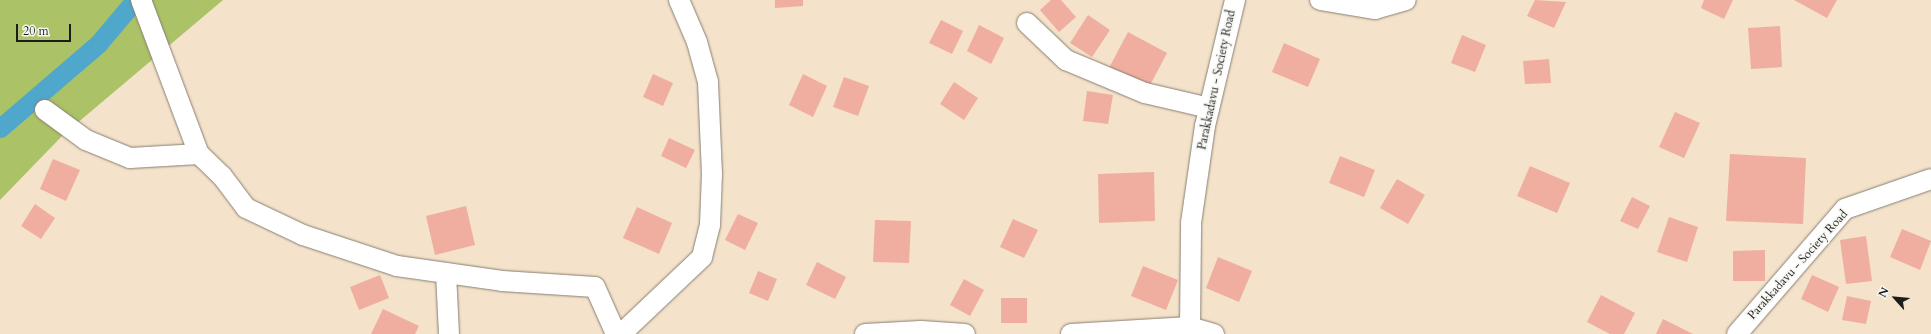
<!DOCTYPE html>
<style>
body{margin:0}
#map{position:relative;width:1931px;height:334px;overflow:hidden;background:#f4e2ca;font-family:Cardo,serif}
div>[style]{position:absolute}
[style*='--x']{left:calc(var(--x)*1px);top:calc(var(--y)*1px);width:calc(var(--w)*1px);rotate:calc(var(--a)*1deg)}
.green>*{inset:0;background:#abc267}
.canal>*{height:19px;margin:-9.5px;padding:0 9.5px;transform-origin:9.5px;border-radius:9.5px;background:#4fa8cc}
.building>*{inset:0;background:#f0aea0}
.roads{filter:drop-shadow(0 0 1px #887f73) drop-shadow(0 0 1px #887f73)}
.minor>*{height:20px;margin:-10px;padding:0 10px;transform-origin:10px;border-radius:10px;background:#fff}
span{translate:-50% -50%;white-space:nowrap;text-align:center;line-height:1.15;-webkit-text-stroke:3.5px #f6f6f2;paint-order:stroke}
.street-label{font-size:12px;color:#1c1c1c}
.north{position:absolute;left:1875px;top:278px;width:40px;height:40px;-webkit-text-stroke:3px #f6f6f2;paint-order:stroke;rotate:297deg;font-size:11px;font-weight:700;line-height:16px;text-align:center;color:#1c1c1c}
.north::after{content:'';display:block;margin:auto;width:14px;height:18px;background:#1c1c1c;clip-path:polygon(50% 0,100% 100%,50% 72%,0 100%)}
.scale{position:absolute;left:16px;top:24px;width:55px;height:18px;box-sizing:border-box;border:2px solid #1c1c1c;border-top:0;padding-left:5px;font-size:12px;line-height:14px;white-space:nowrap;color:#1c1c1c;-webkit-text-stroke:3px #f6f6f2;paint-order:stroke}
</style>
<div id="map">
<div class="green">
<i style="clip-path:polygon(0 0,223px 0,63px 135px,0 200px)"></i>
</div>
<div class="canal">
<i style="--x:0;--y:128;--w:129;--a:-40.6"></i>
<i style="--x:98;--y:44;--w:57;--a:-49.9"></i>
</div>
<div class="building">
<i style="clip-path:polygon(775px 0,803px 0,803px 6px,775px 8px)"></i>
<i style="clip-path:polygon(1051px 0,1061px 0,1076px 17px,1059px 32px,1040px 10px)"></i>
<i style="clip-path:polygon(1535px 0,1566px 2px,1554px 28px,1527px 16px)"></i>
<i style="clip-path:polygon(1704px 0,1733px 0,1724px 19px,1701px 8px)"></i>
<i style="clip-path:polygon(1794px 0,1837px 0,1827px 18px)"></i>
<i style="clip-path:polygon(1088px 15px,1110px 30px,1092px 57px,1070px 43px)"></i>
<i style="clip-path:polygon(941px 20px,963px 31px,952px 54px,929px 43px)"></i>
<i style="clip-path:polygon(979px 25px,1004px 38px,991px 64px,967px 51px)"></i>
<i style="clip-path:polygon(1780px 26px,1782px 67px,1751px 69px,1748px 28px)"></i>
<i style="clip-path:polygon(1128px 32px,1167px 53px,1148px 89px,1109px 68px)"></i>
<i style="clip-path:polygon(1462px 35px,1486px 45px,1475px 72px,1451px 63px)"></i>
<i style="clip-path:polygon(1284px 43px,1320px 59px,1308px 87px,1272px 72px)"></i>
<i style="clip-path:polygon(1549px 59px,1551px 83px,1525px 84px,1523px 61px)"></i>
<i style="clip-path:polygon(653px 74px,673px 83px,663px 106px,643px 97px)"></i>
<i style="clip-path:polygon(803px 74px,827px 86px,813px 117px,789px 105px)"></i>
<i style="clip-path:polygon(844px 77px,869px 86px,858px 116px,833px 107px)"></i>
<i style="clip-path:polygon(954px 82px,978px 98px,964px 120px,940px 104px)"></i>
<i style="clip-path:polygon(1087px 91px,1113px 95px,1108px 124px,1083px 121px)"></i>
<i style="clip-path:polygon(1675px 112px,1700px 123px,1684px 158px,1659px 147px)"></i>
<i style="clip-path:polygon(669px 138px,695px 150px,686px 168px,661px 156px)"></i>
<i style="clip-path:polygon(1730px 154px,1806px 158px,1803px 224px,1726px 221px)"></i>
<i style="clip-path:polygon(1340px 156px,1375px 170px,1364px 197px,1329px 183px)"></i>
<i style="clip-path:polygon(53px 159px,80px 170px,66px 201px,40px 189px)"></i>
<i style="clip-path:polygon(1530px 166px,1570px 183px,1557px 213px,1517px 196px)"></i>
<i style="clip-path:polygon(1154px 172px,1155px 221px,1099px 223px,1098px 174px)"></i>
<i style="clip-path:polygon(1397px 179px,1425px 195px,1408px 224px,1380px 208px)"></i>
<i style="clip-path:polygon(1632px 197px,1650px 206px,1638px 229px,1620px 221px)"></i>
<i style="clip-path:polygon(35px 204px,55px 218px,41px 239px,21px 226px)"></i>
<i style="clip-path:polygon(466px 206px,475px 245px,435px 255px,426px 216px)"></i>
<i style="clip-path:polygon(637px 207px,672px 223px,659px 254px,623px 238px)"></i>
<i style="clip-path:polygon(738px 214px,758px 223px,745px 250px,725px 240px)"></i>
<i style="clip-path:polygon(1669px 217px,1698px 227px,1687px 262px,1657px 252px)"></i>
<i style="clip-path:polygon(1013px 219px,1038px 230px,1024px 258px,1000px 247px)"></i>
<i style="clip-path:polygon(875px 220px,911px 221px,909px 263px,873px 262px)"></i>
<i style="clip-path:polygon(1902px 229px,1931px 241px,1920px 270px,1890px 257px)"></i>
<i style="clip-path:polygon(1866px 236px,1872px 281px,1846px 284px,1840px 240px)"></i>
<i style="clip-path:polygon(1765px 250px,1765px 281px,1733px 281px,1733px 251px)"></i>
<i style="clip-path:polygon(1218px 257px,1252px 271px,1239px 302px,1206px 288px)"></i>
<i style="clip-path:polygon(817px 262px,846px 277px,835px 299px,806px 285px)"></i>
<i style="clip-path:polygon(1143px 266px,1178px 280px,1166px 310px,1131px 296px)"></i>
<i style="clip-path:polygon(758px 271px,777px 279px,768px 301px,749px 293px)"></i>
<i style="clip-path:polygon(380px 275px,389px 298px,359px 310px,350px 287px)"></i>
<i style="clip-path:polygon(1812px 275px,1839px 287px,1828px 312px,1801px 299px)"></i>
<i style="clip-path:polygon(964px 279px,984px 290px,970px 316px,950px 305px)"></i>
<i style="clip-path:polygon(1601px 295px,1635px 313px,1624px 334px,1610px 334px,1587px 322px)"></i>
<i style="clip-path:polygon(1847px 296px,1871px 301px,1866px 324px,1842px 320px)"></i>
<i style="clip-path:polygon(1001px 298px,1027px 298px,1027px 323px,1001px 323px)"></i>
<i style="clip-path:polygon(383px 309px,419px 326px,415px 334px,371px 334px)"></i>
<i style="clip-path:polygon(1663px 319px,1693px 334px,1656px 334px)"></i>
</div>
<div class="roads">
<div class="minor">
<i style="--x:141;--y:0;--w:165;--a:69.4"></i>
<i style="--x:199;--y:154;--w:32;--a:44"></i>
<i style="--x:222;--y:176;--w:40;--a:53"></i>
<i style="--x:246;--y:208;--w:63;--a:25.3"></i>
<i style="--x:303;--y:235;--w:99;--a:18.3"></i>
<i style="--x:397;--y:266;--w:106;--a:8.1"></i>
<i style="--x:502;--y:281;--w:93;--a:3.7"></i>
<i style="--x:595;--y:287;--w:51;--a:65.9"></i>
<i style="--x:1320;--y:0;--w:56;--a:9.3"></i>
<i style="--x:1375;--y:9;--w:32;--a:-16"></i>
<i style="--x:1027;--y:23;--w:54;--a:43.5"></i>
<i style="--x:1066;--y:60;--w:86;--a:22.7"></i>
<i style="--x:1145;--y:93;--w:66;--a:13.2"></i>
<i style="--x:45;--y:110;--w:51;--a:36.2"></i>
<i style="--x:86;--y:140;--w:48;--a:22.2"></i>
<i style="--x:130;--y:158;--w:69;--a:-3.3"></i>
<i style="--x:446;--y:273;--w:61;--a:87.2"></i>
<i style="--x:621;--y:334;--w:112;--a:-43.5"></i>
<i style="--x:702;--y:257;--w:33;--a:-76"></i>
<i style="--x:710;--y:225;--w:51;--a:-87.8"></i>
<i style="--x:712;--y:174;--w:92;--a:-92.5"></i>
<i style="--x:708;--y:82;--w:41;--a:-105.4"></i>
<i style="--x:697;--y:42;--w:46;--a:-113.2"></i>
<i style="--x:865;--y:334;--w:56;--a:-3.1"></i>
<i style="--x:921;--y:331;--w:44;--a:3.9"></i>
<i style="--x:1071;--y:334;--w:119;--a:-3.4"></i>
<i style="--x:1214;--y:334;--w:25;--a:-164"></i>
<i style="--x:1190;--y:327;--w:104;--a:-89.4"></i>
<i style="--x:1191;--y:223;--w:98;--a:-81.8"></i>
<i style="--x:1205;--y:126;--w:130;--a:-76.6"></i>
<i style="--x:1737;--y:334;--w:165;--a:-49.2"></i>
<i style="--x:1845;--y:209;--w:91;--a:-19.2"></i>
</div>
</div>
<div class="street-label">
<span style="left:1217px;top:80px;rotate:-78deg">Parakkadavu - Society Road</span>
<span style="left:1798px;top:265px;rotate:-48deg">Parakkadavu - Society Road</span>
</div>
<div class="north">N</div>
<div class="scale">20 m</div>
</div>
